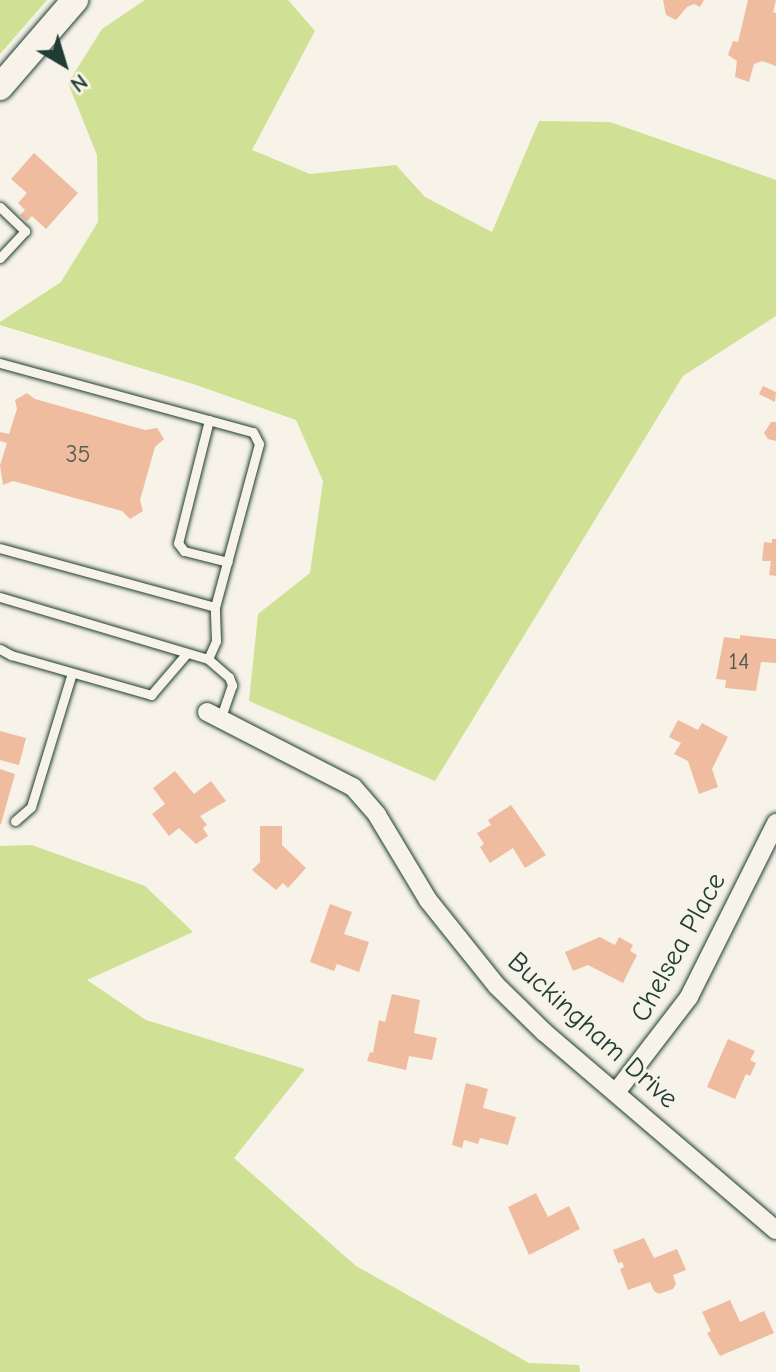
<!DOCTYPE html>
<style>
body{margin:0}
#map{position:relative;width:776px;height:1372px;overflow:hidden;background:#f7f3e8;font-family:"Comic Neue",sans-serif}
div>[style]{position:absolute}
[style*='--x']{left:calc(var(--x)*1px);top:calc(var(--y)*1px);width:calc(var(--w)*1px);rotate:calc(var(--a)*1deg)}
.green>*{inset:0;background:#d0e195}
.building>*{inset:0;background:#efbca0}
.roads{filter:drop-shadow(0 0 2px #1f3d34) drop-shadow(0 0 2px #1f3d34)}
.lane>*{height:9px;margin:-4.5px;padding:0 4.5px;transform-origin:4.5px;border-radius:4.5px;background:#f7f3e8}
.street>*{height:18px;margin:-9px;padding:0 9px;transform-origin:9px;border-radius:9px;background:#f7f3e8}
.secondary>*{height:26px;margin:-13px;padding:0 13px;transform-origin:13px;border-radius:13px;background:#f7f3e8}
span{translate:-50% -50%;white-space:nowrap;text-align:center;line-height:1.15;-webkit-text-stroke:6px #f7f3e8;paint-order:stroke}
.number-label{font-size:24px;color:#535d4f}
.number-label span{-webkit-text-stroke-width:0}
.street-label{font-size:28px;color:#1f3d34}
.north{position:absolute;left:24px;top:24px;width:80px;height:80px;-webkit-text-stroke:6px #f7f3e8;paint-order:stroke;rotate:142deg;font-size:22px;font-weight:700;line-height:32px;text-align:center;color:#1f3d34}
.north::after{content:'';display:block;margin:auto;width:28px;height:36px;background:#1f3d34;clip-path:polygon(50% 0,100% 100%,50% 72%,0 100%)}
</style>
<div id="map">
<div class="green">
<i style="clip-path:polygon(0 0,47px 0,0 54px)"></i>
<i style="clip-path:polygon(145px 0,288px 0,315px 31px,252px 150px,310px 174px,396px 165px,425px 197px,492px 232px,539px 121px,610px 122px,776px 180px,776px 316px,683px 376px,435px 781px,249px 701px,258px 614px,310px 573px,323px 481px,296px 420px,196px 385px,0 325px,0 322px,61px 282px,98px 222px,97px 155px,68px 83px,102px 29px)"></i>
<i style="clip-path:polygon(32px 845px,145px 886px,193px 932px,87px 980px,146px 1020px,305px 1069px,234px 1158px,356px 1266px,529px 1363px,579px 1365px,580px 1372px,0 1372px,0 846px)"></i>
</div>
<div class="building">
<i style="clip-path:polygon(663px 0,704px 0,700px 7px,694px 4px,687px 7px,676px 20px,666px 15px)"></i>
<i style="clip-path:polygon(748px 0,776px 0,773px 12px,776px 13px,776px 66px,762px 61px,754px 64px,749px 82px,735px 77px,737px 61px,728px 55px,733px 41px,738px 42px)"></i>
<i style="clip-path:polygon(34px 153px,78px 193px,46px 229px,32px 216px,27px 221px,20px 215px,25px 210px,18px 203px,27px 193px,11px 179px)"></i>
<i style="clip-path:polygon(763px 386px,776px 392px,775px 402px,759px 394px)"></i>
<i style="clip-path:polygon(27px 393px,35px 399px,145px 430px,157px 428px,164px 439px,155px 447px,140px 500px,143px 511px,130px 519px,122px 511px,13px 481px,3px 485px,0 465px,7px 443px,0 441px,0 432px,9px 434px,17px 409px,15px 400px)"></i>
<i style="clip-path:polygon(771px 422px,776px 422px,776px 441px,768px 439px,764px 433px)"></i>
<i style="clip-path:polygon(772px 539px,776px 539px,776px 576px,769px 575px,771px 561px,762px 561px,764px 542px,772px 543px)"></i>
<i style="clip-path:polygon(740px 635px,776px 639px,776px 663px,761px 662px,756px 691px,725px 688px,726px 680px,716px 679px,724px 637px,740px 639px)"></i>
<i style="clip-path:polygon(678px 720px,698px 730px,702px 723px,728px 737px,712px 769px,718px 787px,699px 794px,688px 761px,674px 754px,681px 743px,669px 737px)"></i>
<i style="clip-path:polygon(0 731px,26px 738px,19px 765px,0 760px)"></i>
<i style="clip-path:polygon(0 769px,15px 774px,1px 824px,0 824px)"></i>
<i style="clip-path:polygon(175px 771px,194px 794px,211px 781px,226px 801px,200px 816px,207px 825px,203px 828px,208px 836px,196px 844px,179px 828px,169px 836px,152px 814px,165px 804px,153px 788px)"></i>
<i style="clip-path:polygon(511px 805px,546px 855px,525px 868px,513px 848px,490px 863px,480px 847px,484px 844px,477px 833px,491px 825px,488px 820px)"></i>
<i style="clip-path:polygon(260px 826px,282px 826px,282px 845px,306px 868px,288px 888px,283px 883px,276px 890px,252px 870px,260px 862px)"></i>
<i style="clip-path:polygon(330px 904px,352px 912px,344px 934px,369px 942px,359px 972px,337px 964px,334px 971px,310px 962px)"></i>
<i style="clip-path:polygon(600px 937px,615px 945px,619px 937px,633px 945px,630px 951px,637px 955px,623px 983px,588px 965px,573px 971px,565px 952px)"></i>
<i style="clip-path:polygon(392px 994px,420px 1000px,414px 1033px,437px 1038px,432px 1060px,409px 1056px,406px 1070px,367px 1061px,370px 1052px,373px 1053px,379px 1020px,385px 1022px)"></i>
<i style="clip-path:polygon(728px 1039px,755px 1051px,750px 1060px,756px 1063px,750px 1076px,746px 1074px,735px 1099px,707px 1087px)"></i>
<i style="clip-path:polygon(466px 1083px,488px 1089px,483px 1108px,516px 1117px,508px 1145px,480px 1138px,478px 1144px,464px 1140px,462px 1148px,452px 1145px)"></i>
<i style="clip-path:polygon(536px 1193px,548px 1217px,569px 1206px,580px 1229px,529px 1255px,508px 1207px)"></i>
<i style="clip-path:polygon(644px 1238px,654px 1258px,677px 1249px,686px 1270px,673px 1275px,676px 1284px,673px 1289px,659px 1294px,654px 1291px,650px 1282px,628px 1290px,620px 1269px,624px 1267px,622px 1262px,618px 1263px,613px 1250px)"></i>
<i style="clip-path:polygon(730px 1300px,740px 1322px,764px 1311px,774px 1333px,720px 1356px,707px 1333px,711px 1331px,702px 1312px)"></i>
</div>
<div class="roads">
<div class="lane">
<i style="--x:0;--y:207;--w:35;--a:44"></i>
<i style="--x:25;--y:231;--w:37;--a:133"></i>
<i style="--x:0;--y:363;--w:262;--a:15.3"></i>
<i style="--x:253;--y:432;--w:13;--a:63"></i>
<i style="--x:259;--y:444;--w:169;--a:105.1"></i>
<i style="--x:215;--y:607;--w:223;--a:-164.7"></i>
<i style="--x:209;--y:420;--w:127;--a:104.1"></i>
<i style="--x:178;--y:543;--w:10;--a:53"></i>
<i style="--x:184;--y:551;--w:45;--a:14"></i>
<i style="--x:0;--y:597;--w:217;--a:16.6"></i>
<i style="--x:208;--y:659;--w:20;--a:-66"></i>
<i style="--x:216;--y:641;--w:34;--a:-92"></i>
<i style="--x:0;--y:649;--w:13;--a:29"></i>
<i style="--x:11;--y:655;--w:146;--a:15.9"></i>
<i style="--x:151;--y:695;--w:55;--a:-49.4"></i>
<i style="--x:208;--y:659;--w:28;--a:41"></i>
<i style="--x:229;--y:677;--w:9;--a:69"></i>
<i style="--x:232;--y:685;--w:36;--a:109"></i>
<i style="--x:15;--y:821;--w:21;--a:-41"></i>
<i style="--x:31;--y:807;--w:140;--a:-73"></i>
</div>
<div class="street">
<i style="--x:207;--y:712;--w:164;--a:27.2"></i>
<i style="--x:353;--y:787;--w:37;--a:49"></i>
<i style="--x:377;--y:815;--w:99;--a:59"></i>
<i style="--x:428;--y:900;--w:110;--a:51.3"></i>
<i style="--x:497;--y:986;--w:66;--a:44.4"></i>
<i style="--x:544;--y:1032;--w:305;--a:40.5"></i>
<i style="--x:617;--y:1091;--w:118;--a:-52.5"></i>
<i style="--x:689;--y:997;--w:195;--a:-63.4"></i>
</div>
<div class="secondary">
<i style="--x:0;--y:87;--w:115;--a:-49.2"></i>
</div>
</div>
<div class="number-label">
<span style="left:78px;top:455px">35</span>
<span style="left:739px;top:662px">14</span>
</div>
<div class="street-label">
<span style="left:678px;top:947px;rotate:-61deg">Chelsea Place</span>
<span style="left:593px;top:1030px;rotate:42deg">Buckingham Drive</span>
</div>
<div class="north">N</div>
</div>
